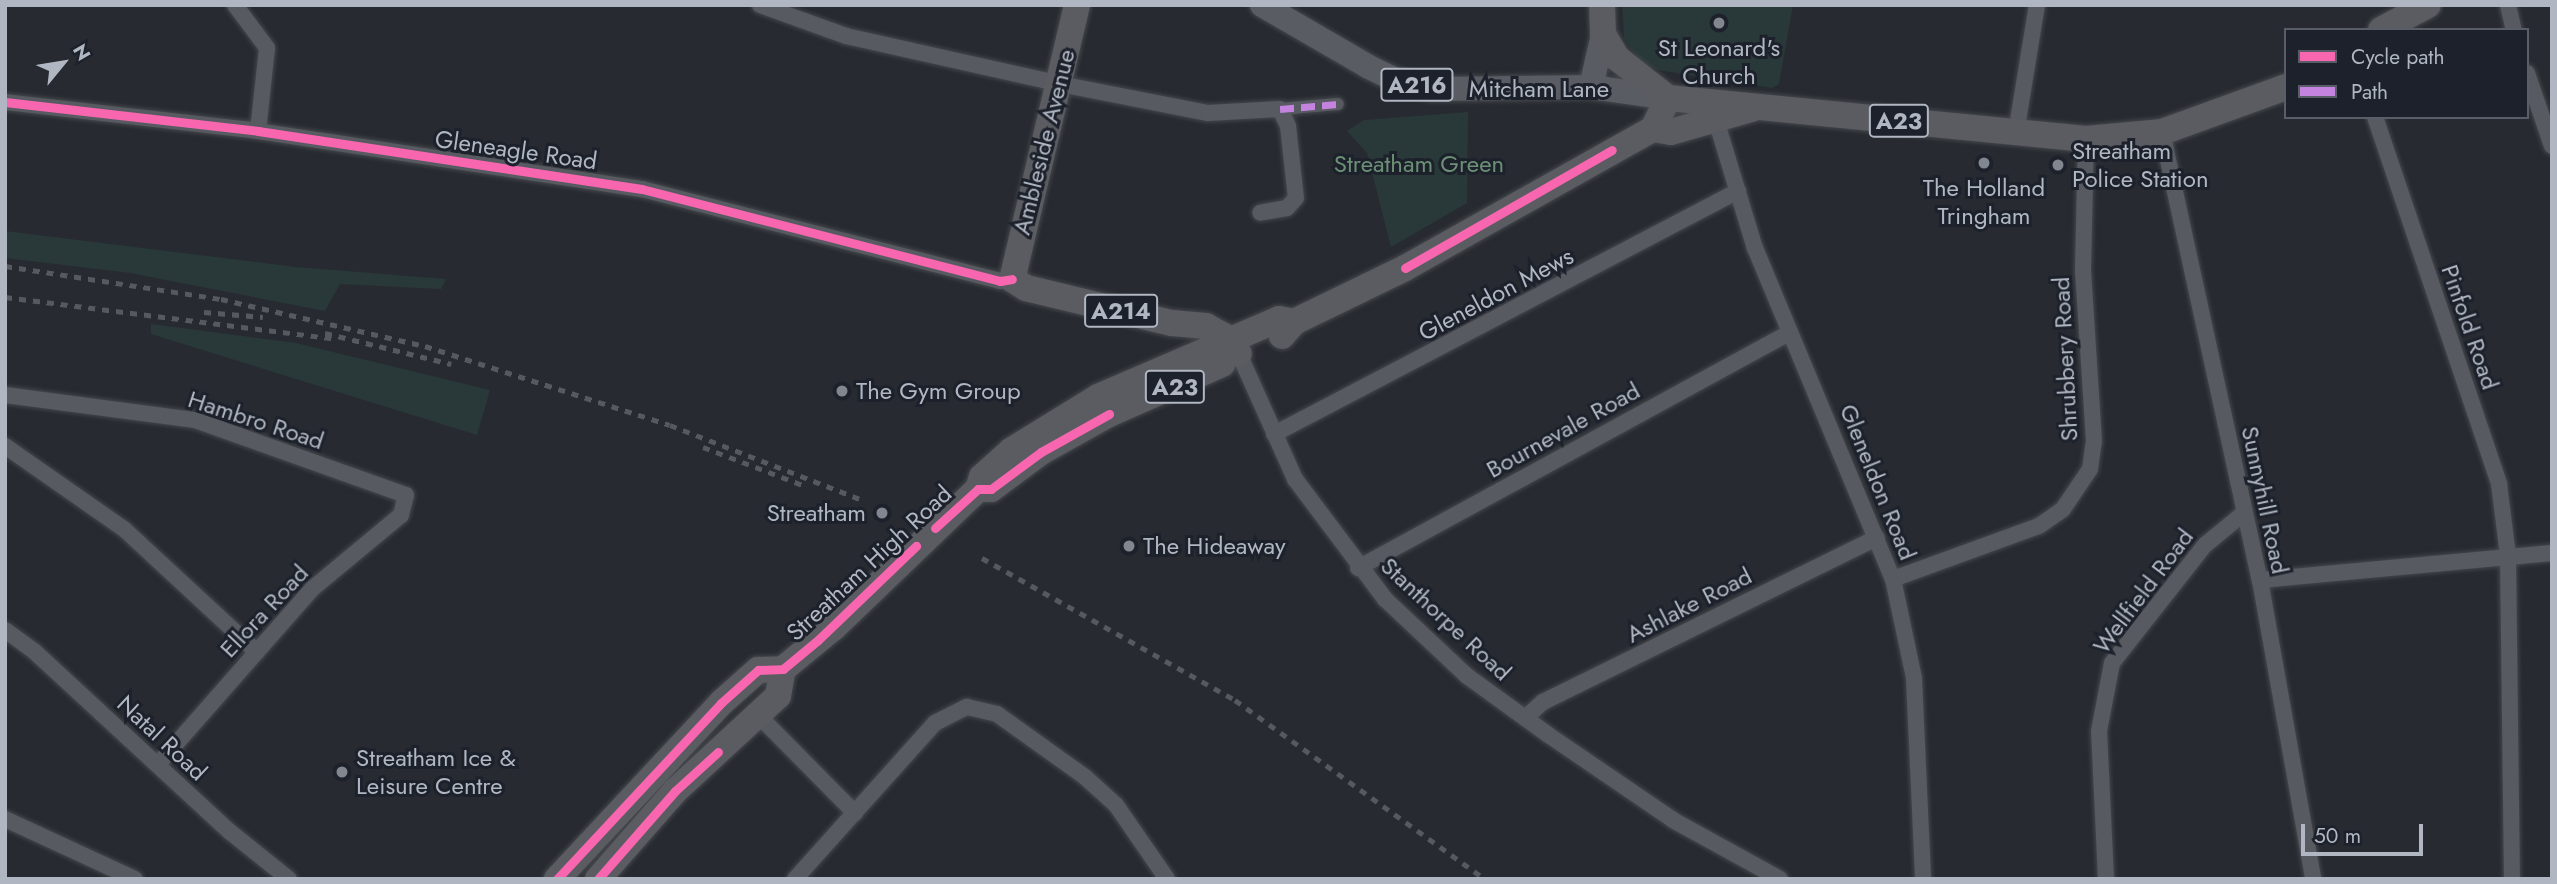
<!DOCTYPE html>
<style>
body{margin:0}
#map{position:relative;width:2557px;height:884px;overflow:hidden;background:#272b31;font-family:Jost,sans-serif}
div>[style]{position:absolute}
[style*='--x']{left:calc(var(--x)*1px);top:calc(var(--y)*1px);width:calc(var(--w)*1px);rotate:calc(var(--a)*1deg)}
.green>*{inset:0;background:#293839}
.roads{filter:drop-shadow(0 0 2px #44474c) drop-shadow(0 0 2px #44474c)}
.pedestrian>*{height:12px;margin:-6px;padding:0 6px;transform-origin:6px;border-radius:6px;background:#575a60}
.minor>*{height:16px;margin:-8px;padding:0 8px;transform-origin:8px;border-radius:8px;background:#575a60}
.primary>*{height:24px;margin:-12px;padding:0 12px;transform-origin:12px;border-radius:12px;background:#595c62}
.trunk>*{height:26px;margin:-13px;padding:0 13px;transform-origin:13px;border-radius:13px;background:#5a5c61}
.rail>*{height:5px;margin-top:-2.5px;transform-origin:0;background:repeating-linear-gradient(90deg,#56595d 0 7px,transparent 0 14px)}
.quiet>*{height:7px;margin-top:-3.5px;transform-origin:0;background:repeating-linear-gradient(90deg,#c483df 0 14px,transparent 0 21px)}
.cycleway>*{height:9px;margin:-4.5px;padding:0 4.5px;transform-origin:4.5px;border-radius:4.5px;background:#f766af}
.dots>*{width:19px;height:19px;translate:-50% -50%;box-sizing:border-box;border:4px solid #1c212b;border-radius:50%}
span{translate:-50% -50%;white-space:nowrap;text-align:center;line-height:1.15;-webkit-text-stroke:6px #1c212b;paint-order:stroke}
.shield-label span{padding:2px 5px;background:#1c212b;border:2px solid;border-radius:5px;-webkit-text-stroke-width:0}
.shield-label{font-size:23px;color:#b1b7c2;font-weight:700}
.poi-label{font-size:24px;color:#b1b7c2}
.left{translate:0 -50%;text-align:left}
.right{translate:-100% -50%;text-align:right}
.street-label{font-size:24px;color:#b1b7c2}
.park-label{font-size:24px;color:#6c9076}
.frame{position:absolute;inset:0;border:7px solid #b1b7c2;pointer-events:none}
.legend{position:absolute;left:2284px;top:28px;width:245px;height:91px;box-sizing:border-box;background:#1c212b;border:2px solid #585d67;margin:0;padding:9px 12px;list-style:none;font-size:21px;color:#b1b7c2}
.legend li{display:flex;align-items:center;gap:14px;height:35px}
.legend b{width:35px;border:2px solid #585d67}
.north{position:absolute;left:28px;top:28px;width:70px;height:70px;-webkit-text-stroke:5px #1c212b;paint-order:stroke;rotate:60deg;font-size:19px;font-weight:700;line-height:28px;text-align:center;color:#b1b7c2}
.north::after{content:'';display:block;margin:auto;width:24px;height:32px;background:#b1b7c2;clip-path:polygon(50% 0,100% 100%,50% 72%,0 100%)}
.scale{position:absolute;left:2301px;top:824px;width:122px;height:32px;box-sizing:border-box;border:4px solid #b1b7c2;border-top:0;padding-left:9px;font-size:21px;line-height:24px;white-space:nowrap;color:#b1b7c2;-webkit-text-stroke:5px #1c212b;paint-order:stroke}
</style>
<div id="map">
<div class="green">
<i style="clip-path:polygon(1622px 5px,1793px 5px,1779px 84px,1772px 88px,1658px 70px,1639px 61px,1624px 38px)"></i>
<i style="clip-path:polygon(1468px 112px,1467px 203px,1391px 247px,1367px 153px,1347px 131px,1364px 120px)"></i>
<i style="clip-path:polygon(5px 231px,296px 267px,446px 279px,441px 289px,340px 284px,325px 311px,130px 273px,5px 258px)"></i>
<i style="clip-path:polygon(151px 324px,296px 343px,490px 390px,477px 435px,151px 334px)"></i>
</div>
<div class="roads">
<div class="pedestrian">
<i style="--x:1280;--y:109;--w:58;--a:-4.9"></i>
</div>
<div class="minor">
<i style="--x:235;--y:5;--w:54;--a:53.3"></i>
<i style="--x:267;--y:48;--w:83;--a:96.2"></i>
<i style="--x:760;--y:5;--w:91;--a:19.8"></i>
<i style="--x:846;--y:36;--w:219;--a:12.6"></i>
<i style="--x:1060;--y:84;--w:151;--a:11.1"></i>
<i style="--x:1208;--y:113;--w:72;--a:-3.2"></i>
<i style="--x:1280;--y:109;--w:19;--a:65"></i>
<i style="--x:1288;--y:126;--w:72;--a:83.7"></i>
<i style="--x:1296;--y:198;--w:13;--a:132"></i>
<i style="--x:1287;--y:208;--w:27;--a:170"></i>
<i style="--x:2508;--y:5;--w:26;--a:77"></i>
<i style="--x:2527;--y:73;--w:77;--a:71.1"></i>
<i style="--x:5;--y:102;--w:255;--a:6.5"></i>
<i style="--x:258;--y:131;--w:388;--a:8.6"></i>
<i style="--x:642;--y:189;--w:370;--a:14.4"></i>
<i style="--x:1000;--y:281;--w:12;--a:-9"></i>
<i style="--x:2375;--y:117;--w:387;--a:71.3"></i>
<i style="--x:2499;--y:484;--w:72;--a:82.8"></i>
<i style="--x:2508;--y:555;--w:324;--a:89.3"></i>
<i style="--x:1716;--y:120;--w:134;--a:73.1"></i>
<i style="--x:1755;--y:248;--w:359;--a:67.4"></i>
<i style="--x:1893;--y:579;--w:101;--a:78"></i>
<i style="--x:1914;--y:678;--w:201;--a:87.4"></i>
<i style="--x:2162;--y:132;--w:459;--a:77.7"></i>
<i style="--x:2260;--y:580;--w:304;--a:79.9"></i>
<i style="--x:2016;--y:133;--w:130;--a:-80.7"></i>
<i style="--x:1240;--y:356;--w:135;--a:65.9"></i>
<i style="--x:1295;--y:479;--w:150;--a:53.1"></i>
<i style="--x:1385;--y:599;--w:112;--a:43.2"></i>
<i style="--x:1467;--y:676;--w:99;--a:35.9"></i>
<i style="--x:1547;--y:734;--w:153;--a:34.3"></i>
<i style="--x:1673;--y:820;--w:122;--a:28.9"></i>
<i style="--x:5;--y:395;--w:192;--a:7.5"></i>
<i style="--x:195;--y:420;--w:224;--a:19.6"></i>
<i style="--x:406;--y:495;--w:21;--a:104"></i>
<i style="--x:401;--y:515;--w:116;--a:140.3"></i>
<i style="--x:312;--y:589;--w:233;--a:131.3"></i>
<i style="--x:1274;--y:434;--w:524;--a:-27.64"></i>
<i style="--x:5;--y:446;--w:145;--a:34.9"></i>
<i style="--x:124;--y:529;--w:181;--a:42.8"></i>
<i style="--x:1358;--y:568;--w:492;--a:-28.6"></i>
<i style="--x:1893;--y:579;--w:155;--a:-20"></i>
<i style="--x:2039;--y:526;--w:29;--a:-35"></i>
<i style="--x:2063;--y:509;--w:48;--a:-56"></i>
<i style="--x:2090;--y:469;--w:28;--a:-82"></i>
<i style="--x:2094;--y:441;--w:171;--a:-93.7"></i>
<i style="--x:2083;--y:270;--w:131;--a:-88.7"></i>
<i style="--x:2260;--y:580;--w:293;--a:-5.3"></i>
<i style="--x:5;--y:630;--w:37;--a:36"></i>
<i style="--x:35;--y:652;--w:264;--a:42.7"></i>
<i style="--x:229;--y:831;--w:77;--a:38.7"></i>
<i style="--x:758;--y:715;--w:138;--a:45.3"></i>
<i style="--x:1525;--y:718;--w:24;--a:-42"></i>
<i style="--x:1543;--y:702;--w:372;--a:-26.2"></i>
<i style="--x:5;--y:819;--w:143;--a:24.8"></i>
<i style="--x:795;--y:879;--w:210;--a:-48.1"></i>
<i style="--x:935;--y:723;--w:36;--a:-27"></i>
<i style="--x:967;--y:707;--w:31;--a:13"></i>
<i style="--x:997;--y:714;--w:108;--a:35.6"></i>
<i style="--x:1085;--y:777;--w:42;--a:42.1"></i>
<i style="--x:1116;--y:805;--w:90;--a:55.4"></i>
<i style="--x:2106;--y:879;--w:148;--a:-92.7"></i>
<i style="--x:2099;--y:731;--w:69;--a:-79.2"></i>
<i style="--x:2112;--y:663;--w:150;--a:-51.8"></i>
<i style="--x:2205;--y:545;--w:50;--a:-39.4"></i>
</div>
<div class="primary">
<i style="--x:1262;--y:5;--w:124;--a:30.1"></i>
<i style="--x:1369;--y:67;--w:30;--a:26"></i>
<i style="--x:1396;--y:80;--w:38;--a:14"></i>
<i style="--x:1433;--y:89;--w:158;--a:-0.7"></i>
<i style="--x:1591;--y:87;--w:78;--a:8.1"></i>
<i style="--x:1591;--y:87;--w:54;--a:-77.2"></i>
</div>
<div class="trunk">
<i style="--x:1077;--y:5;--w:282;--a:103.3"></i>
<i style="--x:1012;--y:279;--w:17;--a:33"></i>
<i style="--x:1026;--y:288;--w:150;--a:13.5"></i>
<i style="--x:1172;--y:323;--w:34;--a:5"></i>
<i style="--x:1206;--y:326;--w:21;--a:29"></i>
<i style="--x:1224;--y:336;--w:23;--a:50"></i>
<i style="--x:1602;--y:5;--w:29;--a:88"></i>
<i style="--x:1603;--y:34;--w:28;--a:60"></i>
<i style="--x:1617;--y:58;--w:65;--a:38.1"></i>
<i style="--x:2381;--y:30;--w:53;--a:-28"></i>
<i style="--x:1668;--y:98;--w:420;--a:5.6"></i>
<i style="--x:2086;--y:139;--w:76;--a:-5.3"></i>
<i style="--x:2162;--y:132;--w:132;--a:-19.9"></i>
<i style="--x:1653;--y:129;--w:18;--a:9"></i>
<i style="--x:1671;--y:132;--w:86;--a:-16.1"></i>
<i style="--x:1282;--y:336;--w:18;--a:-49"></i>
<i style="--x:1294;--y:322;--w:123;--a:-25.9"></i>
<i style="--x:1405;--y:268;--w:284;--a:-29.3"></i>
<i style="--x:1653;--y:129;--w:34;--a:-64"></i>
<i style="--x:978;--y:489;--w:13;--a:0"></i>
<i style="--x:991;--y:489;--w:62;--a:-36.5"></i>
<i style="--x:1041;--y:452;--w:78;--a:-29.2"></i>
<i style="--x:1109;--y:414;--w:124;--a:-23.9"></i>
<i style="--x:557;--y:879;--w:241;--a:-47"></i>
<i style="--x:721;--y:703;--w:50;--a:-41.7"></i>
<i style="--x:758;--y:670;--w:25;--a:-2"></i>
<i style="--x:783;--y:669;--w:65;--a:-39.4"></i>
<i style="--x:833;--y:628;--w:201;--a:-43.8"></i>
<i style="--x:978;--y:489;--w:13;--a:-72"></i>
<i style="--x:982;--y:477;--w:40;--a:-42"></i>
<i style="--x:1012;--y:450;--w:101;--a:-31.6"></i>
<i style="--x:1098;--y:397;--w:197;--a:-23.3"></i>
<i style="--x:1279;--y:319;--w:15;--a:11"></i>
<i style="--x:598;--y:879;--w:117;--a:-48.8"></i>
<i style="--x:675;--y:791;--w:140;--a:-42.7"></i>
<i style="--x:778;--y:696;--w:27;--a:-80"></i>
</div>
</div>
<div class="rail">
<i style="--x:5;--y:266;--w:219;--a:8.7"></i>
<i style="--x:221;--y:299;--w:209;--a:13"></i>
<i style="--x:425;--y:346;--w:257;--a:17.9"></i>
<i style="--x:670;--y:425;--w:204;--a:21.3"></i>
<i style="--x:5;--y:297;--w:334;--a:7.2"></i>
<i style="--x:204;--y:312;--w:59;--a:4.8"></i>
<i style="--x:325;--y:333;--w:130;--a:13.8"></i>
<i style="--x:703;--y:447;--w:109;--a:20.9"></i>
<i style="--x:982;--y:558;--w:290;--a:29.3"></i>
<i style="--x:1235;--y:700;--w:307;--a:35.6"></i>
</div>
<div class="quiet">
<i style="--x:1280;--y:109;--w:58;--a:-4.9"></i>
</div>
<div class="cycleway">
<i style="--x:5;--y:102;--w:255;--a:6.5"></i>
<i style="--x:258;--y:131;--w:388;--a:8.6"></i>
<i style="--x:642;--y:189;--w:370;--a:14.4"></i>
<i style="--x:1000;--y:281;--w:12;--a:-9"></i>
<i style="--x:1405;--y:268;--w:238;--a:-29.7"></i>
<i style="--x:935;--y:528;--w:58;--a:-42.2"></i>
<i style="--x:978;--y:489;--w:13;--a:0"></i>
<i style="--x:991;--y:489;--w:62;--a:-36.5"></i>
<i style="--x:1041;--y:452;--w:78;--a:-29.2"></i>
<i style="--x:557;--y:879;--w:241;--a:-47"></i>
<i style="--x:721;--y:703;--w:50;--a:-41.7"></i>
<i style="--x:758;--y:670;--w:25;--a:-2"></i>
<i style="--x:783;--y:669;--w:45;--a:-39.6"></i>
<i style="--x:818;--y:640;--w:136;--a:-43.8"></i>
<i style="--x:598;--y:879;--w:117;--a:-48.8"></i>
<i style="--x:675;--y:791;--w:58;--a:-42.2"></i>
</div>
<div class="dots">
<i style="left:1719px;top:23px;background:#81868f"></i>
<i style="left:1984px;top:163px;background:#81868f"></i>
<i style="left:2058px;top:165px;background:#81868f"></i>
<i style="left:842px;top:391px;background:#81868f"></i>
<i style="left:882px;top:513px;background:#81868f"></i>
<i style="left:1129px;top:546px;background:#81868f"></i>
<i style="left:342px;top:772px;background:#81868f"></i>
</div>
<div class="shield-label">
<span style="left:1417px;top:85px">A216</span>
<span style="left:1899px;top:121px">A23</span>
<span style="left:1121px;top:311px">A214</span>
<span style="left:1175px;top:387px">A23</span>
</div>
<div class="poi-label">
<span style="left:1719px;top:62px">St Leonard's<br>Church</span>
<span class="left" style="left:2072px;top:165px">Streatham<br>Police Station</span>
<span style="left:1984px;top:202px">The Holland<br>Tringham</span>
<span class="left" style="left:856px;top:391px">The Gym Group</span>
<span class="right" style="left:866px;top:513px">Streatham</span>
<span class="left" style="left:1143px;top:546px">The Hideaway</span>
<span class="left" style="left:356px;top:772px">Streatham Ice &amp;<br>Leisure Centre</span>
</div>
<div class="street-label">
<span style="left:1539px;top:89px">Mitcham Lane</span>
<span style="left:1044px;top:142px;rotate:-76deg">Ambleside Avenue</span>
<span style="left:516px;top:150px;rotate:8deg">Gleneagle Road</span>
<span style="left:1496px;top:294px;rotate:-28deg">Gleneldon Mews</span>
<span style="left:2470px;top:327px;rotate:71deg">Pinfold Road</span>
<span style="left:2065px;top:359px;rotate:-93deg">Shrubbery Road</span>
<span style="left:256px;top:420px;rotate:18deg">Hambro Road</span>
<span style="left:1563px;top:430px;rotate:-29deg">Bournevale Road</span>
<span style="left:1878px;top:482px;rotate:68deg">Gleneldon Road</span>
<span style="left:2265px;top:500px;rotate:78deg">Sunnyhill Road</span>
<span style="left:869px;top:563px;rotate:-43deg">Streatham High Road</span>
<span style="left:2143px;top:591px;rotate:-53deg">Wellfield Road</span>
<span style="left:1689px;top:605px;rotate:-27deg">Ashlake Road</span>
<span style="left:264px;top:611px;rotate:-47deg">Ellora Road</span>
<span style="left:1446px;top:619px;rotate:43deg">Stanthorpe Road</span>
<span style="left:162px;top:738px;rotate:43deg">Natal Road</span>
</div>
<div class="park-label">
<span style="left:1419px;top:164px">Streatham Green</span>
</div>
<div class="frame"></div>
<ul class="legend">
<li><b style="height:9px;background:#f766af"></b>Cycle path</li>
<li><b style="height:9px;background:#c483df"></b>Path</li>
</ul>
<div class="north">N</div>
<div class="scale">50 m</div>
</div>
